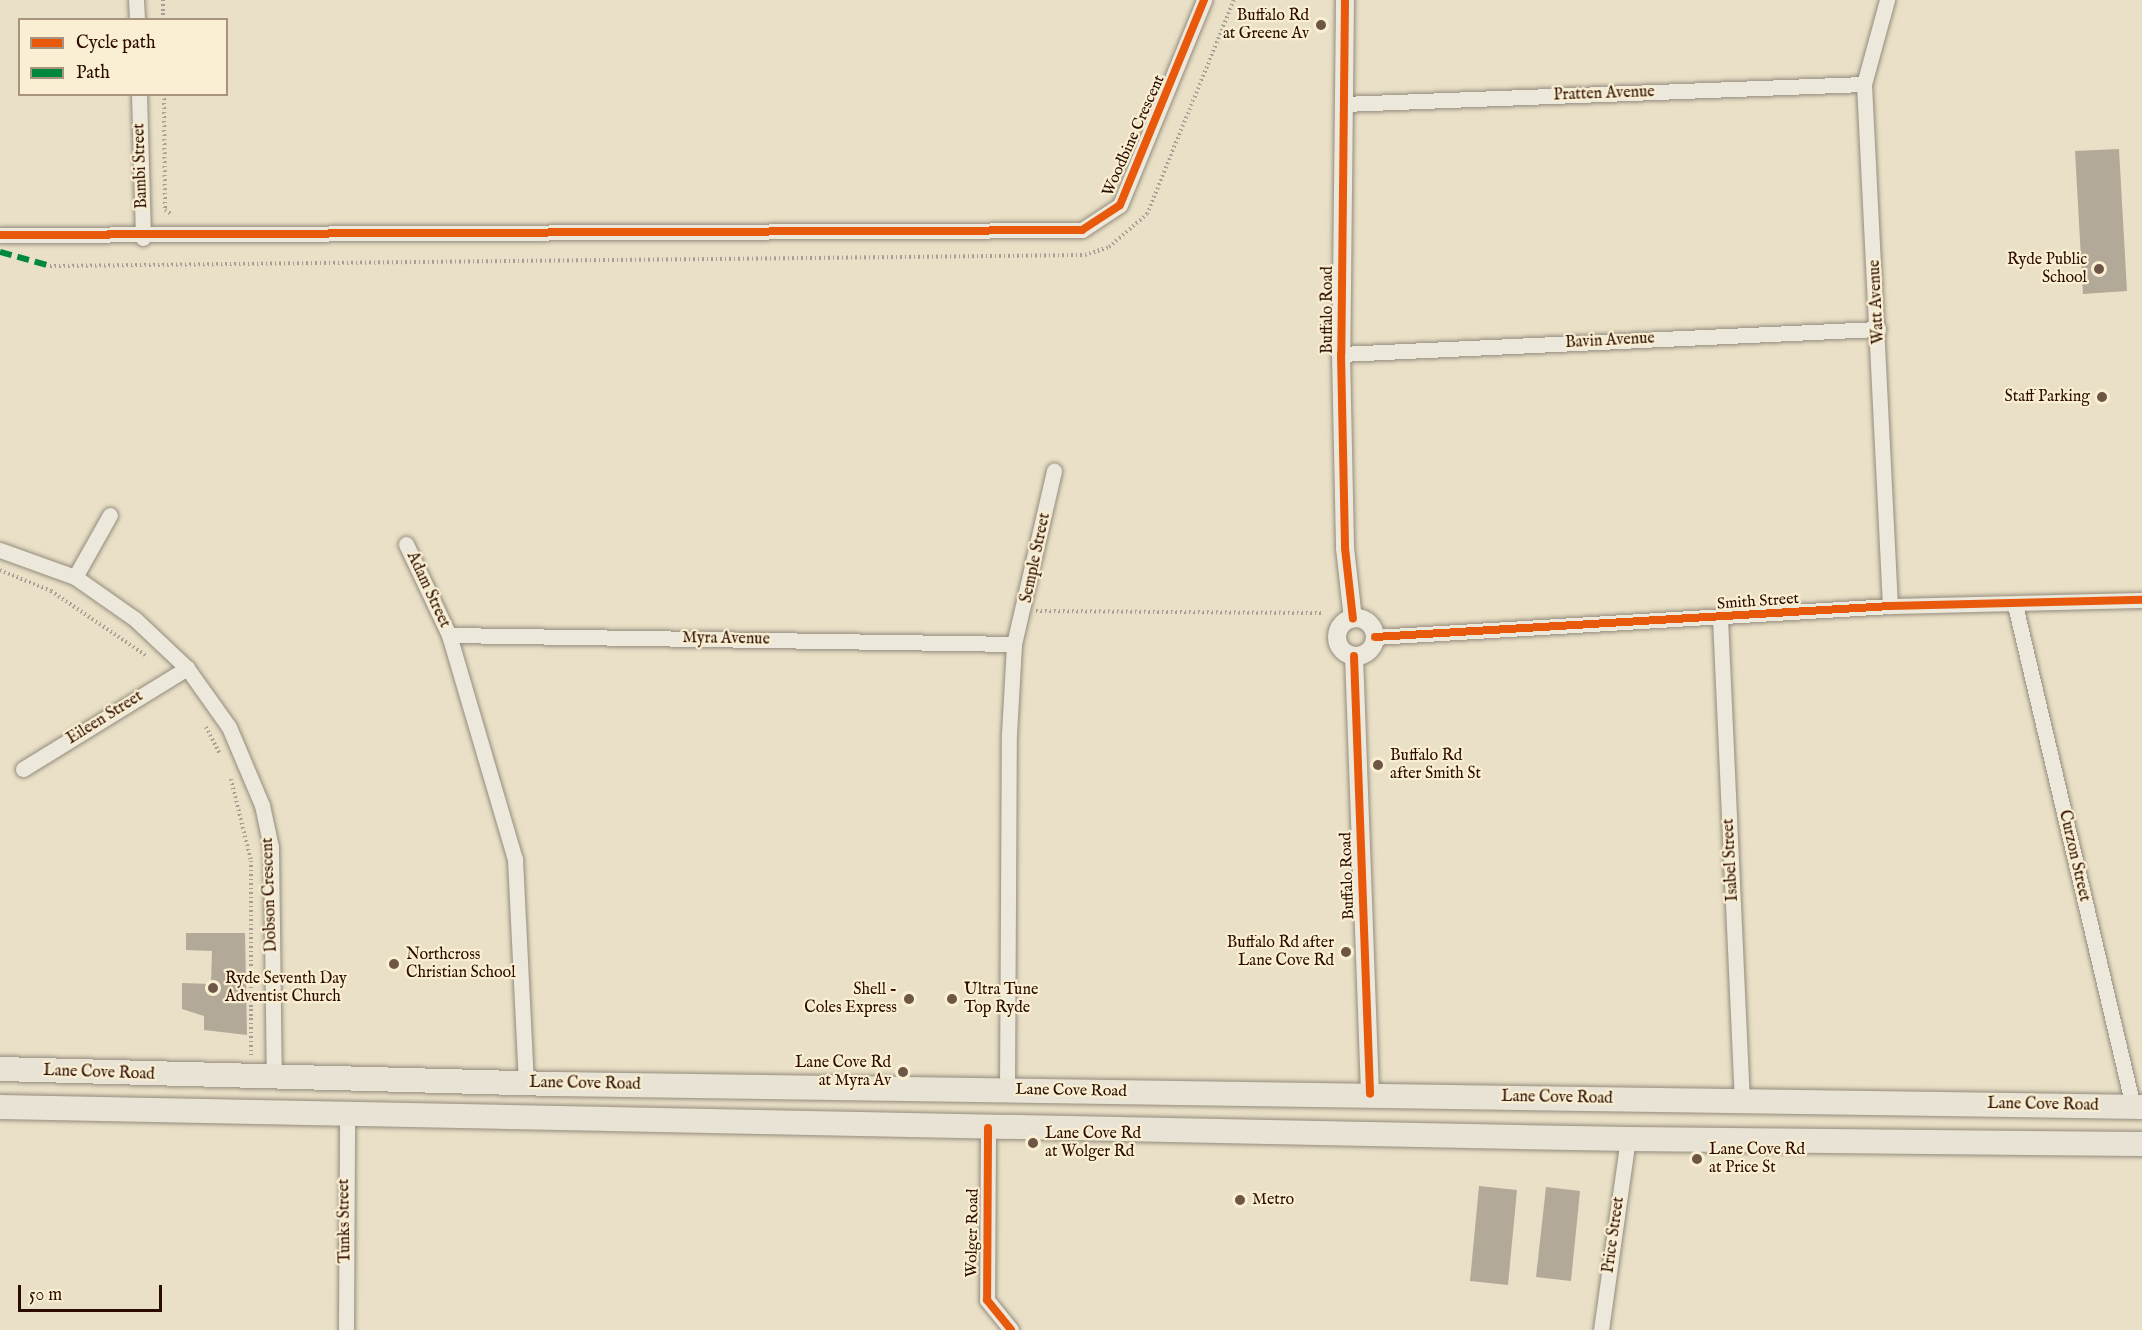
<!DOCTYPE html>
<style>
body{margin:0}
#map{position:relative;width:2142px;height:1330px;overflow:hidden;background:#e9e0c7;font-family:"IM FELL English",serif}
div>[style]{position:absolute}
[style*='--x']{left:calc(var(--x)*1px);top:calc(var(--y)*1px);width:calc(var(--w)*1px);rotate:calc(var(--a)*1deg)}
.building>*{inset:0;background:#b2a998}
.path>*{height:4px;margin-top:-2px;transform-origin:0;background:repeating-linear-gradient(90deg,#a69f95 0 1.5px,transparent 0 4.5px)}
.roads{filter:drop-shadow(0 0 2px #948b7c) drop-shadow(0 0 2px #948b7c)}
.minor>*{height:15px;margin:-7.5px;padding:0 7.5px;transform-origin:7.5px;border-radius:7.5px;background:#ece8db}
.tertiary>*{height:18px;margin:-9px;padding:0 9px;transform-origin:9px;border-radius:9px;background:#ece8db}
.tertiary>.ring{margin:-9px;padding:0;box-sizing:content-box;background:none;border:18px solid #ece8db;border-radius:50%}
.trunk>*{height:24px;margin:-12px;padding:0 12px;transform-origin:12px;border-radius:12px;background:#e9e3d5}
.quiet>*{height:6px;margin-top:-3px;transform-origin:0;background:repeating-linear-gradient(90deg,#00873e 0 12px,transparent 0 18px)}
.cycleway>*{height:8px;margin:-4px;padding:0 4px;transform-origin:4px;border-radius:4px;background:#e8590c}
.dots>*{width:16px;height:16px;translate:-50% -50%;box-sizing:border-box;border:3px solid #faefd2;border-radius:50%}
span{translate:-50% -50%;white-space:nowrap;text-align:center;line-height:1.15;-webkit-text-stroke:4.5px #faefd2;paint-order:stroke}
.poi-label{font-size:16px;color:#2c0c01}
.right{translate:-100% -50%;text-align:right}
.left{translate:0 -50%;text-align:left}
.street-label{font-size:16px;color:#2c0c01}
.legend{position:absolute;left:18px;top:18px;width:210px;height:78px;box-sizing:border-box;background:#faefd2;border:2px solid #a8947e;margin:0;padding:8px 10px;list-style:none;font-size:18px;color:#2c0c01}
.legend li{display:flex;align-items:center;gap:12px;height:30px}
.legend b{width:30px;border:2px solid #a8947e}
.scale{position:absolute;left:18px;top:1285px;width:144px;height:27px;box-sizing:border-box;border:3px solid #2c0c01;border-top:0;padding-left:8px;font-size:18px;line-height:21px;white-space:nowrap;color:#2c0c01;-webkit-text-stroke:4px #faefd2;paint-order:stroke}
</style>
<div id="map">
<div class="building">
<i style="clip-path:polygon(2119px 149px,2127px 291px,2083px 294px,2075px 151px)"></i>
<i style="clip-path:polygon(186px 933px,245px 933px,247px 1035px,204px 1030px,204px 1016px,182px 1009px,182px 983px,211px 984px,212px 951px,186px 950px)"></i>
<i style="clip-path:polygon(1479px 1186px,1517px 1190px,1508px 1285px,1470px 1281px)"></i>
<i style="clip-path:polygon(1546px 1187px,1580px 1191px,1571px 1281px,1536px 1277px)"></i>
</div>
<div class="path">
<i style="--x:163;--y:0;--w:20;--a:90"></i>
<i style="--x:164;--y:94;--w:116;--a:89.5"></i>
<i style="--x:165;--y:210;--w:7;--a:34"></i>
<i style="--x:50;--y:266;--w:1035;--a:-0.61"></i>
<i style="--x:1085;--y:255;--w:25;--a:-18"></i>
<i style="--x:1109;--y:247;--w:50;--a:-41"></i>
<i style="--x:1147;--y:214;--w:231;--a:-67.9"></i>
<i style="--x:0;--y:570;--w:55;--a:22.4"></i>
<i style="--x:51;--y:591;--w:117;--a:34.2"></i>
<i style="--x:1036;--y:611;--w:288;--a:0.4"></i>
<i style="--x:206;--y:727;--w:29;--a:63"></i>
<i style="--x:231;--y:779;--w:84;--a:76.3"></i>
<i style="--x:251;--y:861;--w:194;--a:90"></i>
</div>
<div class="roads">
<div class="minor">
<i style="--x:136;--y:0;--w:20;--a:87"></i>
<i style="--x:1887;--y:0;--w:87;--a:105.3"></i>
<i style="--x:1864;--y:84;--w:523;--a:87.15"></i>
<i style="--x:139;--y:94;--w:144;--a:88.4"></i>
<i style="--x:1343;--y:104;--w:521;--a:-2.2"></i>
<i style="--x:0;--y:235;--w:1082;--a:-0.26"></i>
<i style="--x:1082;--y:230;--w:45;--a:-33.3"></i>
<i style="--x:1120;--y:205;--w:222;--a:-67.7"></i>
<i style="--x:1341;--y:354;--w:538;--a:-2.67"></i>
<i style="--x:406;--y:544;--w:101;--a:64.7"></i>
<i style="--x:449;--y:635;--w:234;--a:73.6"></i>
<i style="--x:515;--y:859;--w:224;--a:87.2"></i>
<i style="--x:0;--y:550;--w:80;--a:19.8"></i>
<i style="--x:75;--y:577;--w:73;--a:35"></i>
<i style="--x:135;--y:619;--w:71;--a:43.3"></i>
<i style="--x:187;--y:668;--w:72;--a:54.6"></i>
<i style="--x:229;--y:727;--w:85;--a:67.1"></i>
<i style="--x:262;--y:805;--w:43;--a:77.9"></i>
<i style="--x:271;--y:847;--w:232;--a:89.3"></i>
<i style="--x:75;--y:577;--w:71;--a:-60.6"></i>
<i style="--x:2015;--y:605;--w:515;--a:76.75"></i>
<i style="--x:1720;--y:618;--w:484;--a:87.4"></i>
<i style="--x:449;--y:635;--w:565;--a:0.91"></i>
<i style="--x:1375;--y:637;--w:516;--a:-3.44"></i>
<i style="--x:1890;--y:606;--w:252;--a:-1.4"></i>
<i style="--x:23;--y:769;--w:193;--a:-31.6"></i>
<i style="--x:1007;--y:1091;--w:357;--a:-89.7"></i>
<i style="--x:1009;--y:734;--w:90;--a:-86.8"></i>
<i style="--x:1014;--y:644;--w:178;--a:-77"></i>
<i style="--x:988;--y:1128;--w:172;--a:90.3"></i>
<i style="--x:987;--y:1300;--w:38;--a:51"></i>
<i style="--x:346;--y:1330;--w:217;--a:-89.7"></i>
<i style="--x:1601;--y:1330;--w:193;--a:-82"></i>
</div>
<div class="tertiary">
<i style="--x:1345;--y:0;--w:354;--a:90.6"></i>
<i style="--x:1341;--y:354;--w:194;--a:88.8"></i>
<i style="--x:1345;--y:548;--w:71;--a:83.6"></i>
<i class="ring" style="left:1337px;top:618px;width:20px;height:20px"></i>
<i style="--x:1354;--y:656;--w:438;--a:87.9"></i>
</div>
<div class="trunk">
<i style="--x:0;--y:1069;--w:555;--a:1.55"></i>
<i style="--x:555;--y:1084;--w:1587;--a:0.83"></i>
<i style="--x:0;--y:1107;--w:1628;--a:1.13"></i>
<i style="--x:1628;--y:1139;--w:514;--a:0.56"></i>
</div>
</div>
<div class="quiet">
<i style="--x:0;--y:252;--w:52;--a:15.6"></i>
</div>
<div class="cycleway">
<i style="--x:1345;--y:0;--w:354;--a:90.6"></i>
<i style="--x:1341;--y:354;--w:194;--a:88.8"></i>
<i style="--x:1345;--y:548;--w:71;--a:83.6"></i>
<i style="--x:0;--y:235;--w:1082;--a:-0.26"></i>
<i style="--x:1082;--y:230;--w:45;--a:-33.3"></i>
<i style="--x:1120;--y:205;--w:222;--a:-67.7"></i>
<i style="--x:1375;--y:637;--w:516;--a:-3.44"></i>
<i style="--x:1890;--y:606;--w:252;--a:-1.4"></i>
<i style="--x:1354;--y:656;--w:438;--a:87.9"></i>
<i style="--x:988;--y:1128;--w:172;--a:90.3"></i>
<i style="--x:987;--y:1300;--w:38;--a:51"></i>
</div>
<div class="dots">
<i style="left:1321px;top:25px;background:#6e5646"></i>
<i style="left:2099px;top:269px;background:#6e5646"></i>
<i style="left:2102px;top:397px;background:#6e5646"></i>
<i style="left:1378px;top:765px;background:#6e5646"></i>
<i style="left:1346px;top:952px;background:#6e5646"></i>
<i style="left:394px;top:964px;background:#6e5646"></i>
<i style="left:213px;top:988px;background:#6e5646"></i>
<i style="left:909px;top:999px;background:#6e5646"></i>
<i style="left:952px;top:999px;background:#6e5646"></i>
<i style="left:903px;top:1072px;background:#6e5646"></i>
<i style="left:1033px;top:1143px;background:#6e5646"></i>
<i style="left:1697px;top:1159px;background:#6e5646"></i>
<i style="left:1240px;top:1200px;background:#6e5646"></i>
</div>
<div class="poi-label">
<span class="right" style="left:1309px;top:25px">Buffalo Rd<br>at Greene Av</span>
<span class="right" style="left:2087px;top:269px">Ryde Public<br>School</span>
<span class="right" style="left:2090px;top:397px">Staff Parking</span>
<span class="left" style="left:1390px;top:765px">Buffalo Rd<br>after Smith St</span>
<span class="right" style="left:1334px;top:952px">Buffalo Rd after<br>Lane Cove Rd</span>
<span class="left" style="left:406px;top:964px">Northcross<br>Christian School</span>
<span class="left" style="left:225px;top:988px">Ryde Seventh Day<br>Adventist Church</span>
<span class="right" style="left:897px;top:999px">Shell -<br>Coles Express</span>
<span class="left" style="left:964px;top:999px">Ultra Tune<br>Top Ryde</span>
<span class="right" style="left:891px;top:1072px">Lane Cove Rd<br>at Myra Av</span>
<span class="left" style="left:1045px;top:1143px">Lane Cove Rd<br>at Wolger Rd</span>
<span class="left" style="left:1709px;top:1159px">Lane Cove Rd<br>at Price St</span>
<span class="left" style="left:1252px;top:1200px">Metro</span>
</div>
<div class="street-label">
<span style="left:1604px;top:94px;rotate:-2deg">Pratten Avenue</span>
<span style="left:1134px;top:136px;rotate:-66deg">Woodbine Crescent</span>
<span style="left:141px;top:166px;rotate:-92deg">Bambi Street</span>
<span style="left:1877px;top:302px;rotate:-93deg">Watt Avenue</span>
<span style="left:1328px;top:310px;rotate:-90deg">Buffalo Road</span>
<span style="left:1610px;top:341px;rotate:-3deg">Bavin Avenue</span>
<span style="left:1036px;top:558px;rotate:-78deg">Semple Street</span>
<span style="left:428px;top:590px;rotate:65deg">Adam Street</span>
<span style="left:1758px;top:602px;rotate:-4deg">Smith Street</span>
<span style="left:726px;top:639px;rotate:1deg">Myra Avenue</span>
<span style="left:105px;top:718px;rotate:-32deg">Eileen Street</span>
<span style="left:2074px;top:856px;rotate:77deg">Curzon Street</span>
<span style="left:1731px;top:860px;rotate:-93deg">Isabel Street</span>
<span style="left:1348px;top:876px;rotate:-92deg">Buffalo Road</span>
<span style="left:270px;top:895px;rotate:-92deg">Dobson Crescent</span>
<span style="left:99px;top:1073px;rotate:2deg">Lane Cove Road</span>
<span style="left:585px;top:1084px;rotate:1deg">Lane Cove Road</span>
<span style="left:1071px;top:1091px;rotate:1deg">Lane Cove Road</span>
<span style="left:1557px;top:1098px;rotate:1deg">Lane Cove Road</span>
<span style="left:2043px;top:1105px;rotate:1deg">Lane Cove Road</span>
<span style="left:345px;top:1221px;rotate:-91deg">Tunks Street</span>
<span style="left:973px;top:1233px;rotate:-89deg">Wolger Road</span>
<span style="left:1614px;top:1235px;rotate:-82deg">Price Street</span>
</div>
<ul class="legend">
<li><b style="height:8px;background:#e8590c"></b>Cycle path</li>
<li><b style="height:8px;background:#00873e"></b>Path</li>
</ul>
<div class="scale">50 m</div>
</div>
